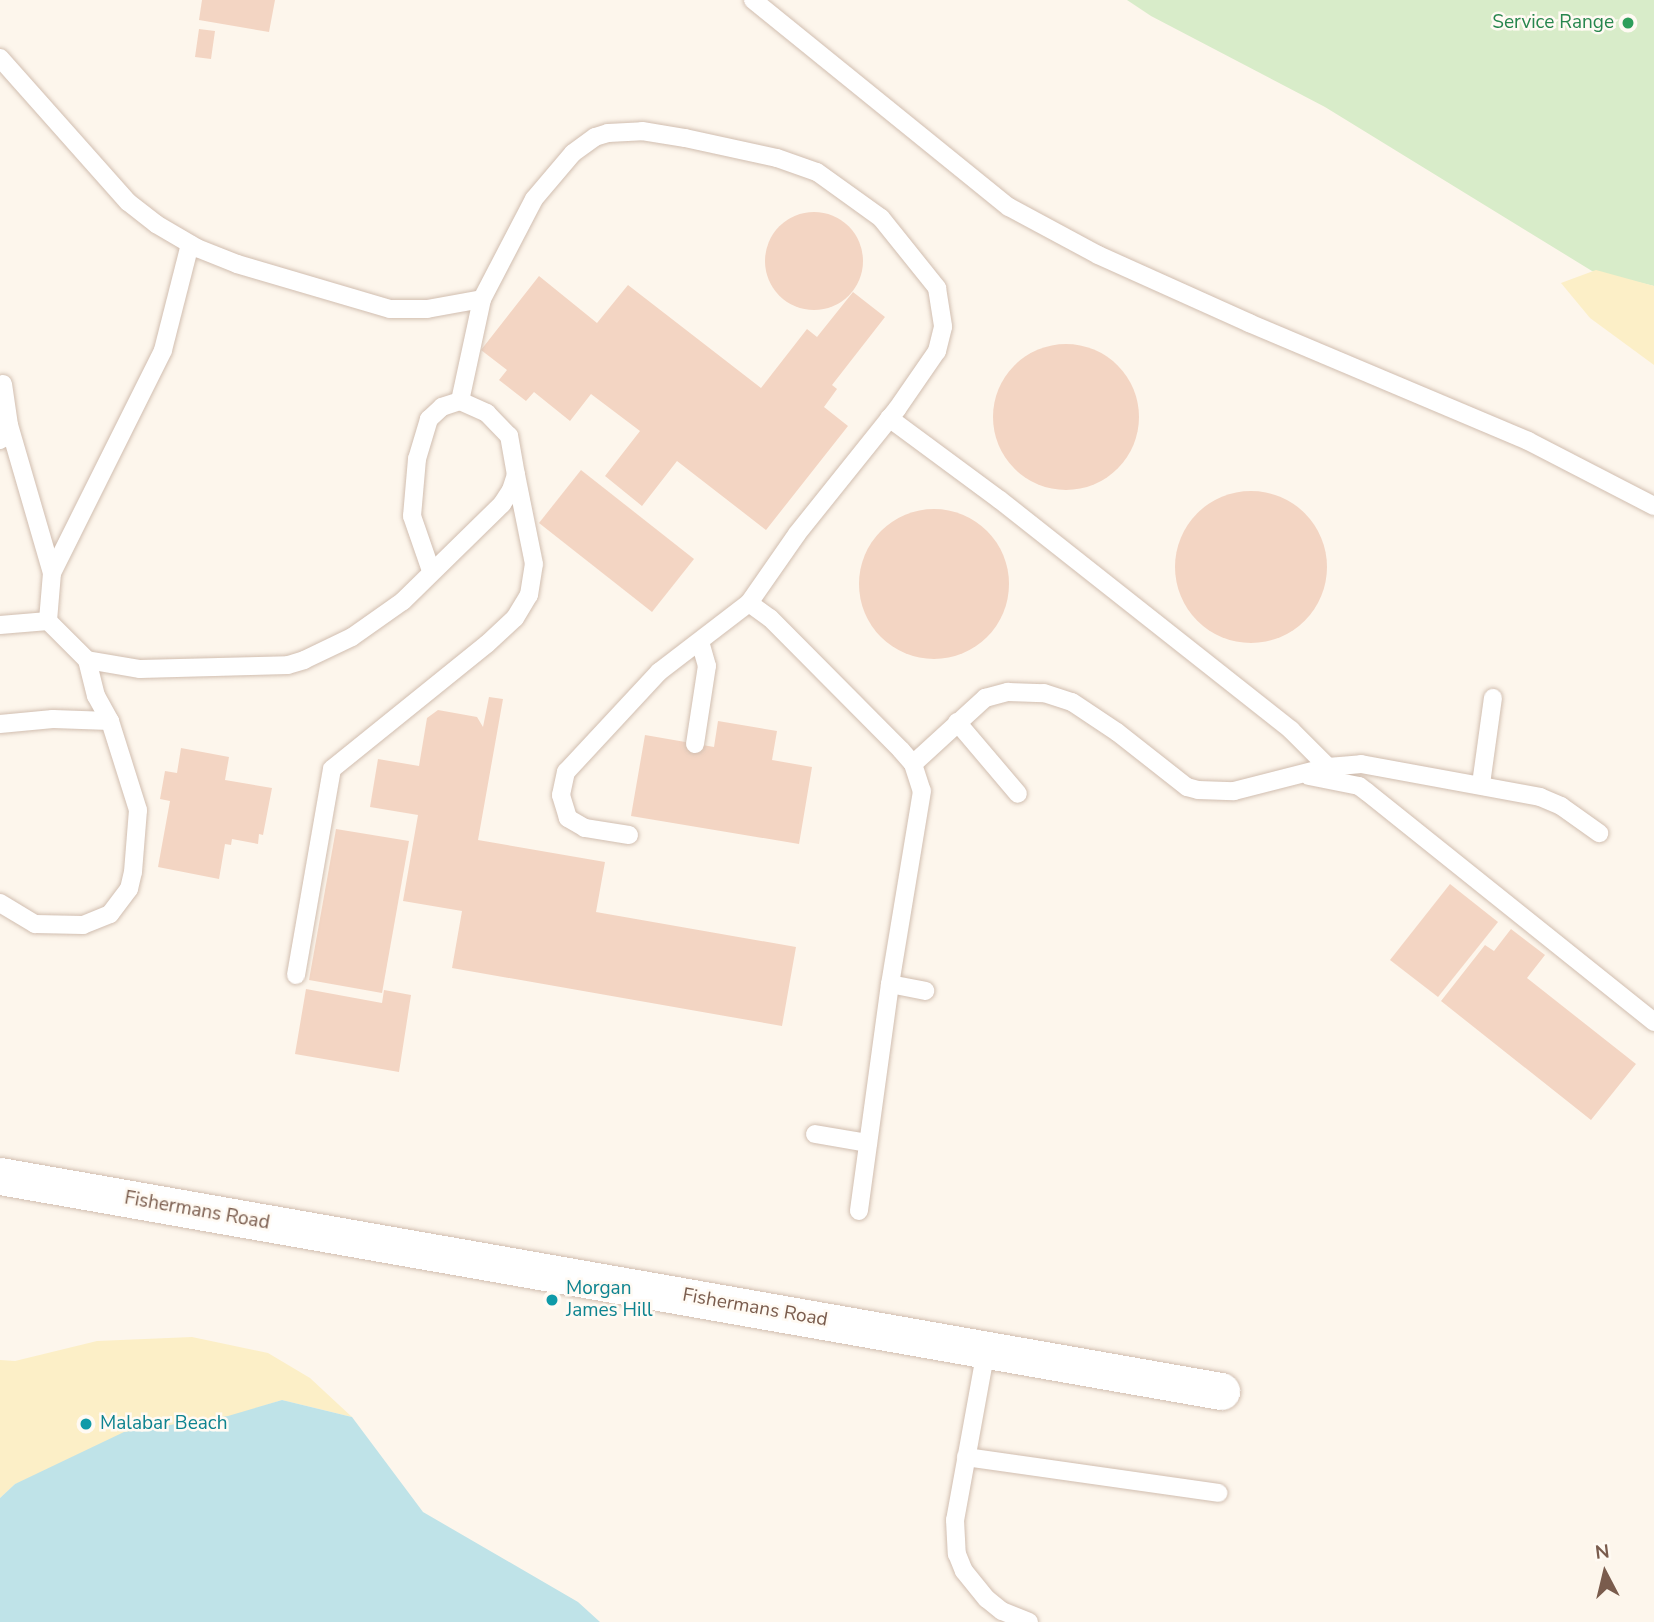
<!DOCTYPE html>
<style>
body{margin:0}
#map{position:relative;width:1654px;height:1622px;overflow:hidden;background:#fdf6ec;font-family:"Nunito Sans",sans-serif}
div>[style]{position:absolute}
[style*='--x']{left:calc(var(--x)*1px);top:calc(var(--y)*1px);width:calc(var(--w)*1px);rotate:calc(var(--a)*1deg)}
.green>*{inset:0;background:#d8ecc9}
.sand>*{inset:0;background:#fcefc7}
.water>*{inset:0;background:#bfe3e8}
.building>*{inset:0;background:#f3d5c3}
.round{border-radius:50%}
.roads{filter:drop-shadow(0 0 2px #d1beb0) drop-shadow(0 0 2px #d1beb0)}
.lane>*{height:18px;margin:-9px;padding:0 9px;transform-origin:9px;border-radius:9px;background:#fff}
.street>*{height:37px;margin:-18.5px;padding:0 18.5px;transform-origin:18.5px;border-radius:18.5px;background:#fff}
.dots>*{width:19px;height:19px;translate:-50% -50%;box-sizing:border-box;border:4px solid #fffaf3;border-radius:50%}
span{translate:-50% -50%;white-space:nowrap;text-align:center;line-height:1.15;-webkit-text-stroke:5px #fffaf3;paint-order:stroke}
.leisure-label{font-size:19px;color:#27864d}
.right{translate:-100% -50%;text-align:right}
.street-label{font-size:19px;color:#7a5c4d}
.culture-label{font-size:19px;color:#0d838f}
.left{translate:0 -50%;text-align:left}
.north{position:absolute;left:1570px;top:1538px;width:70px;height:70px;-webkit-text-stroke:5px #fffaf3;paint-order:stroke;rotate:353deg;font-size:19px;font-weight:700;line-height:28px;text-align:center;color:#7a5c4d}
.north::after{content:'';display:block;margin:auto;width:24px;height:32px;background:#7a5c4d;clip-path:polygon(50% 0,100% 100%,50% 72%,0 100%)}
</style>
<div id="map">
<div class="green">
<i style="clip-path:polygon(1127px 0,1654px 0,1654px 286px,1592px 271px,1325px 107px,1151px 16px)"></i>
</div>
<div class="sand">
<i style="clip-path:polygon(1596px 270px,1654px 286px,1654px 365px,1590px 318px,1561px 283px)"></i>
<i style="clip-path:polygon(192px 1337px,268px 1353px,310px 1378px,352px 1417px,282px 1400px,15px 1484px,0 1498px,0 1360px,15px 1361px,97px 1341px)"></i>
</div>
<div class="water">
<i style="clip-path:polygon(282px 1400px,352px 1417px,423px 1512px,578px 1602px,600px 1622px,0 1622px,0 1498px,15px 1484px,124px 1432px,228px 1416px)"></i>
</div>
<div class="building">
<i style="clip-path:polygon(202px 0,275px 0,269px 32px,199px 20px)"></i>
<i style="clip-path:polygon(199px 29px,215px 31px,211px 59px,195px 57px)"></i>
<i class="round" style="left:765px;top:212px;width:98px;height:98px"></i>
<i style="clip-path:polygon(539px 276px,597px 323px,628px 285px,761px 388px,807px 329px,817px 337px,853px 292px,885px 317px,832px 385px,837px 389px,824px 407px,848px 426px,766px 530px,677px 461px,642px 506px,605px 476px,640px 431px,591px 394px,570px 421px,534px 392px,526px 401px,499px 380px,507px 370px,481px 350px)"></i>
<i class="round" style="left:993px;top:344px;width:146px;height:146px"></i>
<i style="clip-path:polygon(581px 470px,694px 559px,652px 612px,539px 523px)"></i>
<i class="round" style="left:1175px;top:491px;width:152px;height:152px"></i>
<i class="round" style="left:859px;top:509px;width:150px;height:150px"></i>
<i style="clip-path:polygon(489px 697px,503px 699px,478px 840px,605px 862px,596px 912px,796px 947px,782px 1026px,452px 968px,462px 911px,403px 901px,418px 815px,370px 807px,378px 759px,419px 766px,427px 718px,438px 710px,477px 717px,483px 727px)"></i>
<i style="clip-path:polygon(718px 721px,777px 731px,772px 760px,812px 767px,799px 844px,631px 816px,645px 735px,714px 747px)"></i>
<i style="clip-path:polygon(181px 748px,229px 757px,225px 780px,272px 788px,263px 835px,259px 834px,258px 844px,232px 839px,231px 845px,225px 844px,219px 879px,158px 867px,170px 801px,160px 799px,165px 771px,177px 773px)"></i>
<i style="clip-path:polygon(336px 829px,409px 841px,382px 993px,309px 980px)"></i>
<i style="clip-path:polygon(1450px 884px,1498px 922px,1438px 997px,1390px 960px)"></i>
<i style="clip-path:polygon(1511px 929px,1545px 955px,1527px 978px,1636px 1064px,1591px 1120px,1441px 1001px,1485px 945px,1494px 951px)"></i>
<i style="clip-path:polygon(306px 989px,382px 1003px,384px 990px,411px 995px,399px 1072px,295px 1054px)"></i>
</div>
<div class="roads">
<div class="lane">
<i style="--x:753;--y:0;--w:329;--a:39"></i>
<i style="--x:1009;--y:207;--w:101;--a:28.3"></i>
<i style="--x:1098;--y:255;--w:166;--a:24.2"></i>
<i style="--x:1249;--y:323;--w:303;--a:22.9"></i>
<i style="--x:1528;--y:441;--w:142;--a:27.3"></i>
<i style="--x:0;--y:58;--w:193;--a:48.4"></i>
<i style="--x:128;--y:202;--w:36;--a:38"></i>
<i style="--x:156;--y:224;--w:48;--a:30.3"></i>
<i style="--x:197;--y:248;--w:43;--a:21.8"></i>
<i style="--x:237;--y:264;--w:159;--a:16.4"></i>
<i style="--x:390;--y:309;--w:37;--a:0"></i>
<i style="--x:427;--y:309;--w:56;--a:-10.3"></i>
<i style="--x:3;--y:384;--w:41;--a:81.7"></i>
<i style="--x:460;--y:401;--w:104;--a:-77.8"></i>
<i style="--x:482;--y:299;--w:113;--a:-62.5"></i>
<i style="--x:534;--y:199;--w:60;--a:-49.7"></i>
<i style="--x:573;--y:153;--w:27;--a:-36"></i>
<i style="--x:595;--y:137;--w:14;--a:-17"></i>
<i style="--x:608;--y:133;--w:34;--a:-3"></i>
<i style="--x:642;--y:131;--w:44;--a:9.2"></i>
<i style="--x:685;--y:138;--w:94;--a:12.3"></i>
<i style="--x:777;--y:158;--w:42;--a:19.3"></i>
<i style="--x:817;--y:172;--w:79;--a:35.7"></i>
<i style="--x:881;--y:218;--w:90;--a:51.3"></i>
<i style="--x:937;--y:288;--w:39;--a:81"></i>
<i style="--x:943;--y:327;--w:25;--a:104"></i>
<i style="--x:937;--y:351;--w:70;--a:124.6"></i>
<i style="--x:897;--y:409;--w:160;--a:128.7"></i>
<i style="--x:797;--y:534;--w:84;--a:124.8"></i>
<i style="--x:749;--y:603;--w:26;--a:36"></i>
<i style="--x:770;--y:618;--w:186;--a:45.2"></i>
<i style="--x:901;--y:750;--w:18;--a:49"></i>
<i style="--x:913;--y:764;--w:28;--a:72"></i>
<i style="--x:922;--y:791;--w:196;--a:99.4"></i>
<i style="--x:890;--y:984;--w:229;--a:97.8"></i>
<i style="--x:889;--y:418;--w:138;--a:36.5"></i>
<i style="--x:1000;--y:500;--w:371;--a:38.3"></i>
<i style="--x:1291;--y:730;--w:52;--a:45"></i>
<i style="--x:0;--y:440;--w:17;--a:-59"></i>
<i style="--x:9;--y:425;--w:154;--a:73.8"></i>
<i style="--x:52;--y:573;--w:48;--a:94.8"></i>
<i style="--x:48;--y:621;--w:48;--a:175.2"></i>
<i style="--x:52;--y:573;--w:249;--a:-63.5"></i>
<i style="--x:163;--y:350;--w:109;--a:-75.7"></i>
<i style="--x:48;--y:621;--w:55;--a:45"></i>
<i style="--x:87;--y:660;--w:54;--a:9.6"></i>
<i style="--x:140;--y:669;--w:148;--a:-1.5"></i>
<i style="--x:288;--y:665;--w:17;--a:-17"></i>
<i style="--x:304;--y:660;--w:53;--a:-25.6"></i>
<i style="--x:352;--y:637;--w:62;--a:-35.2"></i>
<i style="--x:403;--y:601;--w:139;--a:-44.4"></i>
<i style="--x:502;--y:504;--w:17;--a:-57"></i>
<i style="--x:511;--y:490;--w:16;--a:-72"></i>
<i style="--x:516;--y:475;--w:40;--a:-100"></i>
<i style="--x:509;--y:436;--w:32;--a:-134"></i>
<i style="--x:487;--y:413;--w:30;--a:-156"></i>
<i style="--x:460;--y:401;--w:19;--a:162"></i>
<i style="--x:442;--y:407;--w:18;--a:137"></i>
<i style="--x:429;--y:419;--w:42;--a:106.7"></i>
<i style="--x:417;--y:459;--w:57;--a:95"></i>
<i style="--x:412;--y:516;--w:58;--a:70.9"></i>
<i style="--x:957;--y:722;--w:94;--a:49.7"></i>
<i style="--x:0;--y:724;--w:53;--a:-5.4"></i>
<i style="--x:53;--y:719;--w:57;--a:2"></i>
<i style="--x:695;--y:744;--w:79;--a:-81.3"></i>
<i style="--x:707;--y:666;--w:25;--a:-106"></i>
<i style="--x:913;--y:764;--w:98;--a:-42.5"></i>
<i style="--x:985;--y:698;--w:24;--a:-15"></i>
<i style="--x:1008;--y:692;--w:36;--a:2"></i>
<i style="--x:1044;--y:693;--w:29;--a:18"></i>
<i style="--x:1072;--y:702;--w:54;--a:33.7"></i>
<i style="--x:1117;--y:732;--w:89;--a:38.2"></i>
<i style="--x:1187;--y:787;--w:11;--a:15"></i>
<i style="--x:1198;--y:790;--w:36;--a:2"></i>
<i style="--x:1234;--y:791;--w:97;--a:-14.3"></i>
<i style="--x:1328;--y:767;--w:33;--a:-5"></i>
<i style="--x:1361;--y:764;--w:182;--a:10.4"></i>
<i style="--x:1540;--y:797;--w:23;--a:23"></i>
<i style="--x:1561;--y:806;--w:47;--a:35.4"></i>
<i style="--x:1309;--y:776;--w:51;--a:11.3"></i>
<i style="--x:1359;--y:786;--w:10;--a:37"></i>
<i style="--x:1367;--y:792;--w:368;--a:38.7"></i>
<i style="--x:1481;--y:784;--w:87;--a:-82.1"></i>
<i style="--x:629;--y:835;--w:45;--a:-171"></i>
<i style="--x:585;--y:828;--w:20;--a:-150"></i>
<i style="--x:568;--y:818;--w:24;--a:-107"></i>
<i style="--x:561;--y:795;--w:24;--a:-78"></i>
<i style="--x:566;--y:772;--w:137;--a:-47.1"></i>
<i style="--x:659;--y:672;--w:113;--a:-37.5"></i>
<i style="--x:0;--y:903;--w:41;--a:31"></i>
<i style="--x:35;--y:924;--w:48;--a:1.2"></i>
<i style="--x:83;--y:925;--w:29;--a:-22"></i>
<i style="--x:110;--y:914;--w:31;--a:-53"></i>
<i style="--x:129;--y:889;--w:17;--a:-77"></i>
<i style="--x:133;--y:872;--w:62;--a:-85.4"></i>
<i style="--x:138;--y:810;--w:93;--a:-107.5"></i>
<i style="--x:110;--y:721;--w:29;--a:-119"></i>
<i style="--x:96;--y:696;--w:37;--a:-104"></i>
<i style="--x:296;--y:975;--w:209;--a:-80.1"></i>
<i style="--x:332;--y:769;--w:199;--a:-38.9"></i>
<i style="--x:487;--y:644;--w:38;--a:-43"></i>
<i style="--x:515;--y:618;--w:27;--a:-59"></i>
<i style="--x:529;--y:595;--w:31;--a:-81"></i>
<i style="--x:534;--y:564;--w:91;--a:-101.4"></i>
<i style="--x:890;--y:984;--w:36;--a:11"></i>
<i style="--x:815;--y:1134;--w:54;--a:9.6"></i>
<i style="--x:986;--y:1350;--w:173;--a:100.3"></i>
<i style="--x:955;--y:1520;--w:34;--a:87"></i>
<i style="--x:957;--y:1554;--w:18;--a:68"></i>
<i style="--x:964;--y:1571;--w:36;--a:51"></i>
<i style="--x:987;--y:1599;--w:19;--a:39"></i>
<i style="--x:1002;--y:1611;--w:29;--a:22"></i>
<i style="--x:966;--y:1457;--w:255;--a:8.1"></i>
</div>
<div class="street">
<i style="--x:0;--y:1176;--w:1240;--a:9.99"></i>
</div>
</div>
<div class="dots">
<i style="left:1628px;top:23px;background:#2e9e5b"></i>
<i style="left:552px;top:1300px;background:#0f9aa8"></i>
<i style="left:86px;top:1424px;background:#0f9aa8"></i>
</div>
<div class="leisure-label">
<span class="right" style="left:1614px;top:23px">Service Range</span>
</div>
<div class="street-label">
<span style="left:197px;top:1211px;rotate:10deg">Fishermans Road</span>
<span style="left:755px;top:1308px;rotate:10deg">Fishermans Road</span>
</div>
<div class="culture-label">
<span class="left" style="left:566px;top:1300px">Morgan<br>James Hill</span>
<span class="left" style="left:100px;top:1424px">Malabar Beach</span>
</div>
<div class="north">N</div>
</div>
